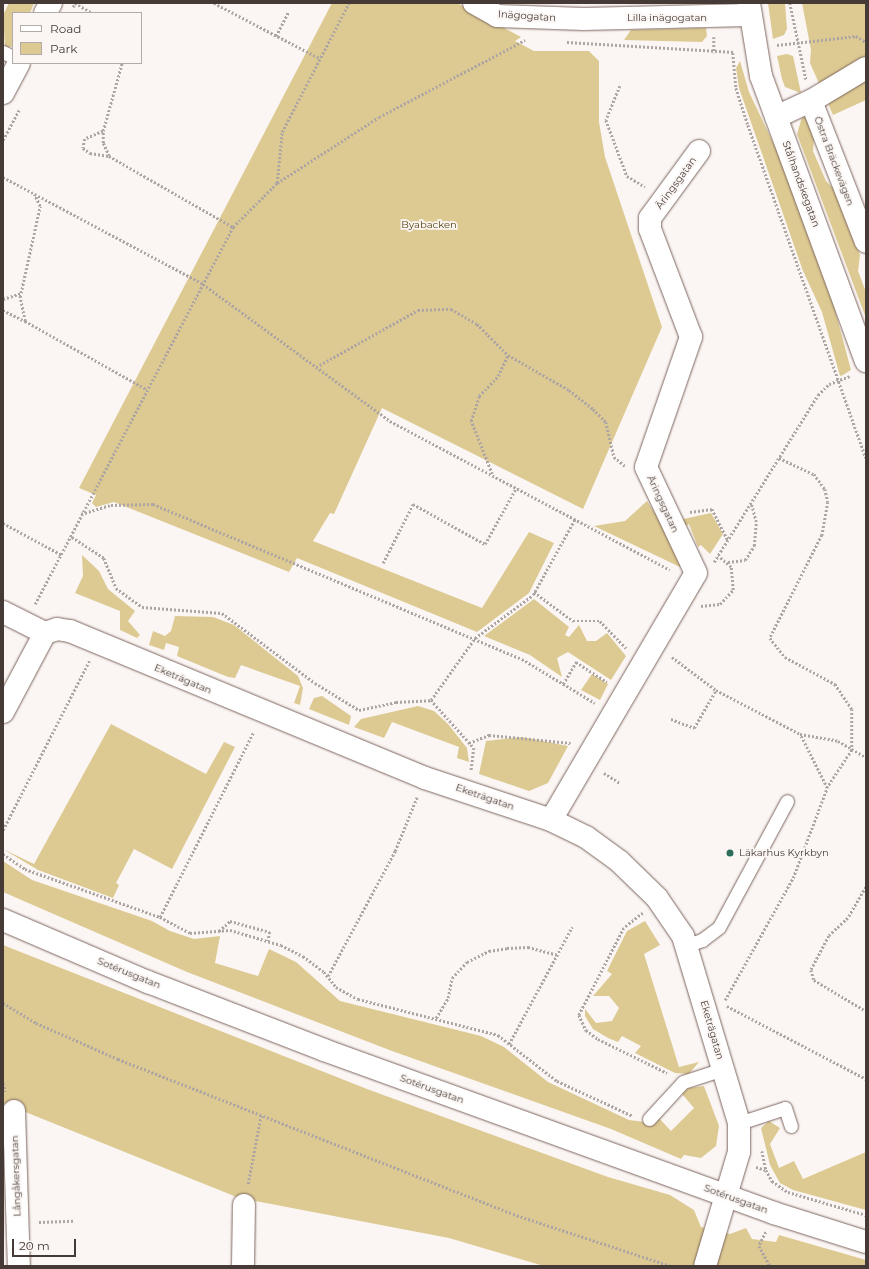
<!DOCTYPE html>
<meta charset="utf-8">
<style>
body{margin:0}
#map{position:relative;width:869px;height:1269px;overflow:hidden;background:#fbf6f4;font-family:Montserrat,sans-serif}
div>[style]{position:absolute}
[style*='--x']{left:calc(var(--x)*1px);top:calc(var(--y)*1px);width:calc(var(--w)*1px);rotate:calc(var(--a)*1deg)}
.green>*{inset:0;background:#ddca92}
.path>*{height:2.5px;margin-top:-1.25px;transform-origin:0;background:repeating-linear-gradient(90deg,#ada5a3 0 2px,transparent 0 4px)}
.roads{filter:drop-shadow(0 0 1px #7d655d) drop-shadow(0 0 1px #7d655d)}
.service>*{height:13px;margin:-6.5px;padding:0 6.5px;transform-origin:6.5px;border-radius:6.5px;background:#fff}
.minor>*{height:22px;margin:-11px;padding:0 11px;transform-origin:11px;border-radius:11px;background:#fff}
.tertiary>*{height:22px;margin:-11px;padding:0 11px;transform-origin:11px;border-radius:11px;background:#fff}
.dots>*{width:11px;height:11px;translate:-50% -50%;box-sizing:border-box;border:2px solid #fbf6f4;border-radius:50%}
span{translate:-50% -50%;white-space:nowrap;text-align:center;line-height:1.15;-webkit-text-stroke:3.5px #fbf6f4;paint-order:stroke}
.street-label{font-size:10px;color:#453a36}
.park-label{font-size:10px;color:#55440e}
.poi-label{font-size:10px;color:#453a36}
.left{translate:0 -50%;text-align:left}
.frame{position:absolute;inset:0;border:4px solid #453a36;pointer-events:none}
.legend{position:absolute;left:12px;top:12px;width:130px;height:52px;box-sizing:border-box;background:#fbf6f4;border:1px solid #b2aba8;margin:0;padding:5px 7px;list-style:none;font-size:12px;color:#453a36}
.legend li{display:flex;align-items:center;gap:8px;height:20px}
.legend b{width:20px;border:1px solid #b2aba8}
.scale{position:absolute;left:12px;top:1239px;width:64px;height:18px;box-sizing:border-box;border:2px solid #453a36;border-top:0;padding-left:5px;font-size:12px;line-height:14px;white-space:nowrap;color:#453a36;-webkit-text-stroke:3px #fbf6f4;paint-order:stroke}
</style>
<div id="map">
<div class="green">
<i style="clip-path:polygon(9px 3px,34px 3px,30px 13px,13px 13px,13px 46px,5px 48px,3px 15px)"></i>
<i style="clip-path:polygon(332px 3px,457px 3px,521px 37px,515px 41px,534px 51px,589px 51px,599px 61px,599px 122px,605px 157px,662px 327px,583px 509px,382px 408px,334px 514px,330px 513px,313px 541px,482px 608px,529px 532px,554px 543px,529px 593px,477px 632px,297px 558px,289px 572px,114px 502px,96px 507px,92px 503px,96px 495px,79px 488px)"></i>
<i style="clip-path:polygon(768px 3px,785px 3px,787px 29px,784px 35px,773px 39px)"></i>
<i style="clip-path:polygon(802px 3px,866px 3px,866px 100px,833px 115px,810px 63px,811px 50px)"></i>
<i style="clip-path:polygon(706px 28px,707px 36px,702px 42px,624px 40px,631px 30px)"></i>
<i style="clip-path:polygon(787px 54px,793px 56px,801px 93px,785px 87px,782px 79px,777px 56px)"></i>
<i style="clip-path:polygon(740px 61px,749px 92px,786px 170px,831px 295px,851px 370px,843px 375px,840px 376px,822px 312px,803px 271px,739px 88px,736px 68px)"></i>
<i style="clip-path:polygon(802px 117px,807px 118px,814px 139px,813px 151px,826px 181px,836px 191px,860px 255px,858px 271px,866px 292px,866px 318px,797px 134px)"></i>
<i style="clip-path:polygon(647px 501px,680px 552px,683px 564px,680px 567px,594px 526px,625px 521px)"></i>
<i style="clip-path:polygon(711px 513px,723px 534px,710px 554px,701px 545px,698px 547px,689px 524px,685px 526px,679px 520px)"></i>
<i style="clip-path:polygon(82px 555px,99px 571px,108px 589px,135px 611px,128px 621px,140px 635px,137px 638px,120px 630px,120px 611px,75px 593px,83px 576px)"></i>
<i style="clip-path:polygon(534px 599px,569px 627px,565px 635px,569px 637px,579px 625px,587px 641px,596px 641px,607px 633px,626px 656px,611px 680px,568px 652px,557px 658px,562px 677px,530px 655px,484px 636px)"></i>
<i style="clip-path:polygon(175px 616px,213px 617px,234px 625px,298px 676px,303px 688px,300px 705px,294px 703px,300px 686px,241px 665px,235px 678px,228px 677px,177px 656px,179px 647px,166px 643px,164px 650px,149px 645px,153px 631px,165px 636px,171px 631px)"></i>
<i style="clip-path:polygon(592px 674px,608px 684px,600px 700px,581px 690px)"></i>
<i style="clip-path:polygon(322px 696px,351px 716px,349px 725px,309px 709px,314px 698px)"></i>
<i style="clip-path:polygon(418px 706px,434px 711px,448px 724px,467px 748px,469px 762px,457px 758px,459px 747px,392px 722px,384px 738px,354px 727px,361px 719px)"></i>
<i style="clip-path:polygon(111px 724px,206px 774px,224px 742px,235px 747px,172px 869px,134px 849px,116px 883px,119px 885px,113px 898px,38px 870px,3px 849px,34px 864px)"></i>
<i style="clip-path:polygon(522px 737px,568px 746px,548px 783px,529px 791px,479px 774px,486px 741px)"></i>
<i style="clip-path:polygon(3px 861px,32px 880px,152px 921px,170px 931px,194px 939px,220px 936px,215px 963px,258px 976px,269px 949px,296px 962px,340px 1001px,481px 1036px,504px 1047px,548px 1082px,629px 1120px,645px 1122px,658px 1117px,671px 1131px,694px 1108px,682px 1094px,689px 1088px,704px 1086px,719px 1126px,716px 1146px,701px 1158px,684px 1155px,681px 1159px,611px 1129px,392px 1051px,187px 972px,3px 892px)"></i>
<i style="clip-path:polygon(645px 921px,660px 945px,644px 954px,679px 1067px,699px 1062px,689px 1074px,675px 1073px,635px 1053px,641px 1046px,622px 1036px,618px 1042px,608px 1038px,593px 1029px,585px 1016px,585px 1009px,596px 1023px,612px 1021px,619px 1008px,609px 996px,593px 996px,612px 974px,607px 971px,627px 931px)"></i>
<i style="clip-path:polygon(3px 945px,367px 1089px,608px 1177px,670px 1195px,694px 1210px,701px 1227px,730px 1234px,746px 1228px,752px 1239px,776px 1242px,779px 1235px,866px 1260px,866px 1266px,544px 1266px,449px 1238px,239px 1198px,3px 1103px)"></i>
<i style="clip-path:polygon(769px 1121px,780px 1128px,770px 1144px,779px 1168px,794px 1161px,803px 1179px,866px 1152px,866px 1210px,793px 1190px,780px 1183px,770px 1165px,761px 1128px)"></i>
</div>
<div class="path">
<i style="--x:214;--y:3;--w:119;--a:27.6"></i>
<i style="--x:790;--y:3;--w:78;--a:78.1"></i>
<i style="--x:73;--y:7;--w:4;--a:-63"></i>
<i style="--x:75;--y:3;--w:20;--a:30"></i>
<i style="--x:276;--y:36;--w:27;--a:-63"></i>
<i style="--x:714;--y:37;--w:16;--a:90"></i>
<i style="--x:567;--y:42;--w:168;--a:3.4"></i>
<i style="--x:777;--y:45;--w:80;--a:-6.5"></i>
<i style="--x:856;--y:36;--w:12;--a:31"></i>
<i style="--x:733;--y:53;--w:35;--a:85"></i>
<i style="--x:736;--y:88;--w:39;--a:72"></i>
<i style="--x:748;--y:125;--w:353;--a:70.5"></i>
<i style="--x:620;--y:86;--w:37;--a:112"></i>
<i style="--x:606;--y:120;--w:60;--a:69.4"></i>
<i style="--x:627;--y:176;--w:21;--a:31"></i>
<i style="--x:103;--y:131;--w:20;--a:156"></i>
<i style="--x:85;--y:139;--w:9;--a:103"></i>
<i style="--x:83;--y:148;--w:9;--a:36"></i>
<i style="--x:90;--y:153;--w:19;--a:9"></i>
<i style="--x:109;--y:156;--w:14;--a:-115"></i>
<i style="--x:103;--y:143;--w:12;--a:-90"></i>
<i style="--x:103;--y:131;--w:71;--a:-74.4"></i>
<i style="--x:3;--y:140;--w:36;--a:-62"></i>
<i style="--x:109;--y:156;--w:143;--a:29.8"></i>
<i style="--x:3;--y:177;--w:227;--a:28.1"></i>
<i style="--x:203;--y:284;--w:232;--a:36.2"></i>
<i style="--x:390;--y:421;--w:317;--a:28"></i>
<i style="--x:277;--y:183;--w:121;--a:-32.9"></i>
<i style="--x:379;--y:117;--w:165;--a:-27.8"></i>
<i style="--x:3;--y:299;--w:19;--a:-18"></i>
<i style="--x:3;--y:310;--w:25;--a:27"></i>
<i style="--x:25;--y:321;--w:25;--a:-102"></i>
<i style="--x:20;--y:297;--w:93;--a:-77.6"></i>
<i style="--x:40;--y:206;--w:13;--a:-117"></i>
<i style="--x:25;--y:321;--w:139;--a:29.3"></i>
<i style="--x:316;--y:367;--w:117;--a:-29.2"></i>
<i style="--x:418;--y:310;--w:33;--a:-2"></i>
<i style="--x:451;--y:309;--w:30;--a:30"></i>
<i style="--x:477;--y:324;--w:44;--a:45"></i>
<i style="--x:508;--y:355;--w:70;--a:29.8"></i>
<i style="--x:569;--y:390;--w:31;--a:38"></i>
<i style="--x:593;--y:409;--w:18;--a:45"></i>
<i style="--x:606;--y:422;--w:36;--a:77"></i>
<i style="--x:614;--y:457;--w:14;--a:39"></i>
<i style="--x:779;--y:458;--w:38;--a:25"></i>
<i style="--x:814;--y:474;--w:19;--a:54"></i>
<i style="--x:825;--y:489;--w:13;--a:77"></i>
<i style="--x:828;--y:502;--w:34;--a:100"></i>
<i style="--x:822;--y:535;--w:115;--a:116.8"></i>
<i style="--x:770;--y:638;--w:24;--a:52"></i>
<i style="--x:785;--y:657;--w:57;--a:28.4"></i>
<i style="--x:835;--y:684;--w:30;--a:56"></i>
<i style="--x:852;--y:709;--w:41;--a:90"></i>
<i style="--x:852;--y:750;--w:45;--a:123.3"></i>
<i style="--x:492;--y:474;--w:57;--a:-111.6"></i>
<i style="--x:471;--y:421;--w:26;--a:-72"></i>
<i style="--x:479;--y:396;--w:28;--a:-46"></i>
<i style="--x:498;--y:376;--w:23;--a:-65"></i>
<i style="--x:690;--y:512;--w:22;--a:-8"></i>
<i style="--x:712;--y:509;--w:35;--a:63"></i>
<i style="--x:81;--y:514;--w:31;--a:-17"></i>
<i style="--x:111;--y:505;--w:42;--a:-1.4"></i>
<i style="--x:153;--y:504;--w:400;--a:22.8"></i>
<i style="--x:522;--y:659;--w:85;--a:31.1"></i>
<i style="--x:3;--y:523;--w:67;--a:28.5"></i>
<i style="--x:72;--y:537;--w:38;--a:33"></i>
<i style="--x:104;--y:558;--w:32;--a:68"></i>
<i style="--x:116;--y:588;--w:32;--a:36"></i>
<i style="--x:142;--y:607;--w:80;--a:4.3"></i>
<i style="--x:222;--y:613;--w:116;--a:37"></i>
<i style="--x:315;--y:683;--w:52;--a:31.5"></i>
<i style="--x:359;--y:710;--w:38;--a:-12"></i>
<i style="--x:396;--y:702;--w:35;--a:-3"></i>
<i style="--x:431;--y:700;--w:76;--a:-54.6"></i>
<i style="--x:475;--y:638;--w:72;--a:-36.6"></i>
<i style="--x:533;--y:595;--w:87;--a:-61.1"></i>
<i style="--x:714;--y:562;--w:197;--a:-58.1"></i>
<i style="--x:818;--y:395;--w:16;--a:-45"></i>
<i style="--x:829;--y:384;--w:22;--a:-21"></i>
<i style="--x:728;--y:562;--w:17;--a:-7"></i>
<i style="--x:745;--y:560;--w:17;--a:-57"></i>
<i style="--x:754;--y:546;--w:24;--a:-85"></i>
<i style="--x:756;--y:522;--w:20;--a:-105"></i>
<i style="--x:383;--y:563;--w:66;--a:-63"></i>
<i style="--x:413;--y:504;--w:82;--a:29.1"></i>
<i style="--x:485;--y:544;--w:64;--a:-61"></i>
<i style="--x:534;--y:592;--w:49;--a:36.6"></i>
<i style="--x:573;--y:621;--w:27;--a:0"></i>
<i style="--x:600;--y:621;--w:39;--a:46"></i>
<i style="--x:35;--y:604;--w:426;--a:-62.3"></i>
<i style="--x:233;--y:227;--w:62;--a:-45"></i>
<i style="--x:277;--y:183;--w:51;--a:-84.4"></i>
<i style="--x:282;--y:132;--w:145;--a:-62.6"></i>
<i style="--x:701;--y:606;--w:19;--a:-6"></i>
<i style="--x:720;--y:604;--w:19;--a:-47"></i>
<i style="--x:733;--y:590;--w:23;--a:-95"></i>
<i style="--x:731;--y:567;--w:17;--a:-140"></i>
<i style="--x:672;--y:657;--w:55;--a:36.9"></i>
<i style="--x:716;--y:690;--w:95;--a:27.6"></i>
<i style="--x:800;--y:734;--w:39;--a:10"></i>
<i style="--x:838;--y:741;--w:32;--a:30"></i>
<i style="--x:563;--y:684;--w:26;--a:-59"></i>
<i style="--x:576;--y:662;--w:37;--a:33"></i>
<i style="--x:431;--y:700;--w:64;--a:48.1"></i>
<i style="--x:474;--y:748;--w:23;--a:97"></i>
<i style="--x:671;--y:719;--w:25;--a:21"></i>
<i style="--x:694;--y:728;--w:44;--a:-59.9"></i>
<i style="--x:469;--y:743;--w:22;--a:-22"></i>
<i style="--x:489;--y:735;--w:82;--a:5.6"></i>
<i style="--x:604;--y:773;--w:19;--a:32"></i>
<i style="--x:3;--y:830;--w:190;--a:-63"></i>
<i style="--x:3;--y:854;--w:27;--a:34"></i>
<i style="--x:25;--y:869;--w:143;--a:19.6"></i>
<i style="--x:160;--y:917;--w:34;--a:28"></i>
<i style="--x:190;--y:933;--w:40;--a:-4.3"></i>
<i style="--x:230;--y:930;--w:53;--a:16.4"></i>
<i style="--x:281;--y:945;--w:25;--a:27"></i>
<i style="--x:303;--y:956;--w:26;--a:37"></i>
<i style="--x:324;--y:972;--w:19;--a:51"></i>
<i style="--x:336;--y:987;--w:25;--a:29"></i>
<i style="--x:358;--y:999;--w:145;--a:14.4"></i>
<i style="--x:498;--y:1035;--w:75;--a:37.9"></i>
<i style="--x:557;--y:1081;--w:84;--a:24.7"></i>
<i style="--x:866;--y:887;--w:36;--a:120"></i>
<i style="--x:848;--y:918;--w:26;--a:137"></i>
<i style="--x:829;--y:936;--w:38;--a:118"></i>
<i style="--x:811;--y:970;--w:10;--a:73"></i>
<i style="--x:814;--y:980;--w:61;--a:30.8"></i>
<i style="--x:643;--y:913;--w:24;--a:142"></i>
<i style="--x:624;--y:928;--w:98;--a:117.3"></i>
<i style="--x:579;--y:1015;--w:17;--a:65"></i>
<i style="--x:586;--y:1030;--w:15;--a:37"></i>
<i style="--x:598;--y:1039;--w:77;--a:26.2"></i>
<i style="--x:160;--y:917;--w:208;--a:-63.2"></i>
<i style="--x:219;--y:931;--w:15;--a:-42"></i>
<i style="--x:230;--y:921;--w:41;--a:15.4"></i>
<i style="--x:270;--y:932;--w:9;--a:103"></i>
<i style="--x:328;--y:976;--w:142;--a:-61.8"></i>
<i style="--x:395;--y:851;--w:58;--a:-67.8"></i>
<i style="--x:725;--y:1000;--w:140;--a:-60.9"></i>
<i style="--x:793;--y:878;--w:96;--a:-69.3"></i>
<i style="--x:827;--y:788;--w:60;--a:-116.6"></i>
<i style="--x:3;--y:1003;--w:39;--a:31"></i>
<i style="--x:36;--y:1023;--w:90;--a:23.7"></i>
<i style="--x:118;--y:1059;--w:424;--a:21.4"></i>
<i style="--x:513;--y:1214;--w:166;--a:18.2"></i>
<i style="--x:727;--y:1006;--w:157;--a:27.7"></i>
<i style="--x:436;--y:1018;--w:23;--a:-59"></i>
<i style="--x:448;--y:998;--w:20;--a:-79"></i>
<i style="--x:452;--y:978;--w:22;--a:-47"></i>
<i style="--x:467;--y:962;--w:25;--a:-27"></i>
<i style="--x:489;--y:951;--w:18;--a:-9"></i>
<i style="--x:507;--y:948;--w:21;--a:-3"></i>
<i style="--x:528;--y:947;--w:30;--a:15"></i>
<i style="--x:509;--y:1044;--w:133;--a:-61.7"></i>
<i style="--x:3;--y:1083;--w:9;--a:72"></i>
<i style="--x:762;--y:1151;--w:19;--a:78"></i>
<i style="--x:756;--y:1167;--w:10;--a:17"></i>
<i style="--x:766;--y:1170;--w:13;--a:61"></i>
<i style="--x:772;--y:1181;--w:19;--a:35"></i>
<i style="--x:788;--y:1192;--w:81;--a:16.4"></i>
<i style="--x:248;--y:1184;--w:70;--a:-79.3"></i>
<i style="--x:39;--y:1222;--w:34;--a:-2"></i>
<i style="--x:766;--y:1232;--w:16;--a:117"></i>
<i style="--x:759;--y:1246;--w:23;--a:61"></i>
</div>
<div class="roads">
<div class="service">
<i style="--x:3;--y:52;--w:11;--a:27"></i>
<i style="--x:687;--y:945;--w:16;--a:-18"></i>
<i style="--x:702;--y:940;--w:21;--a:-37"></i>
<i style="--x:719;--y:927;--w:143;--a:-61.6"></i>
<i style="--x:649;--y:1119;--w:50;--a:-47.4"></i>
<i style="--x:683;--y:1082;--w:42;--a:-18"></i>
<i style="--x:739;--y:1123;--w:48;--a:-18.1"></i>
<i style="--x:785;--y:1108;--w:19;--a:72"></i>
</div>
<div class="minor">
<i style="--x:474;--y:3;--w:26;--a:29"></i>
<i style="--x:497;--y:16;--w:87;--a:2"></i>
<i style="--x:584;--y:19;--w:165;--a:-1.4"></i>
<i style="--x:749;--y:3;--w:74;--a:80.7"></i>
<i style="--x:761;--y:76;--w:304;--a:69.8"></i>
<i style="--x:45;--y:13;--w:12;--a:-59"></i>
<i style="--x:3;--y:93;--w:34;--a:-62"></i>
<i style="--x:811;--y:101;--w:151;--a:68.7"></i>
<i style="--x:776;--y:117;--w:38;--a:-25"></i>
<i style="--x:811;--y:101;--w:64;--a:-31"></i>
<i style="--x:3;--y:612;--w:47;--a:26.6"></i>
<i style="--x:45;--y:633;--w:13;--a:-18"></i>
<i style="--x:57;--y:629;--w:13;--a:9"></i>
<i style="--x:70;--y:631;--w:384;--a:22.5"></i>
<i style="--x:425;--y:778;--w:133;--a:18.4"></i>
<i style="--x:551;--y:820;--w:39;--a:26"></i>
<i style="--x:586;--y:837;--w:41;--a:36"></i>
<i style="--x:619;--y:861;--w:53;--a:44.2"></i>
<i style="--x:657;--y:898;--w:46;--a:55.6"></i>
<i style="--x:683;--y:936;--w:195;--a:73.3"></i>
<i style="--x:739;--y:1123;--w:29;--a:90"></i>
<i style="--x:739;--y:1152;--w:119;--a:106.6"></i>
<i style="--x:3;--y:712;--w:89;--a:-62"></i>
<i style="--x:551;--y:820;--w:286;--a:-59.6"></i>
<i style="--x:696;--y:573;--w:117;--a:-115.3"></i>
<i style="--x:646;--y:467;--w:138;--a:-70.9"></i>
<i style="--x:691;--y:337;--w:116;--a:-110.8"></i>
<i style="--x:650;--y:229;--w:11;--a:-90"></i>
<i style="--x:650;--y:218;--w:83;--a:-53.8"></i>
<i style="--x:14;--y:1111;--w:155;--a:88.2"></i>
<i style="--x:243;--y:1266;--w:61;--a:-89.1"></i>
</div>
<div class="tertiary">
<i style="--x:3;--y:920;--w:158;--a:23.2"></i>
<i style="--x:148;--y:982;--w:189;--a:21.1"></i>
<i style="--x:324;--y:1050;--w:479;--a:19.9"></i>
<i style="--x:774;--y:1213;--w:96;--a:17.5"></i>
</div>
</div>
<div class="dots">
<i style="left:730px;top:853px;background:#2c6c5a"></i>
</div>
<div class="street-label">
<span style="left:527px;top:16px;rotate:4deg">Inägogatan</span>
<span style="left:667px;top:18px">Lilla inägogatan</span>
<span style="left:834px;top:161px;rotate:69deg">Östra Bräckevägen</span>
<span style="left:676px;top:183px;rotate:-54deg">Äringsgatan</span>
<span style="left:801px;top:184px;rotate:70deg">Stålhandskegatan</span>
<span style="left:663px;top:504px;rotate:65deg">Äringsgatan</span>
<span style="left:183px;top:679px;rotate:23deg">Eketrägatan</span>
<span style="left:485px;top:797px;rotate:19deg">Eketrägatan</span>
<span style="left:129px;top:973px;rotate:22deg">Sotérusgatan</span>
<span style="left:712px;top:1030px;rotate:74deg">Eketrägatan</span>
<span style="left:432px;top:1089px;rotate:20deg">Sotérusgatan</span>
<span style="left:16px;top:1176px;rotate:-92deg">Långåkersgatan</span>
<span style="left:736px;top:1199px;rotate:20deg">Sotérusgatan</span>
</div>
<div class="park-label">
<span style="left:429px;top:225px">Byabacken</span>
</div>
<div class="poi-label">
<span class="left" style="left:739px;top:853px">Läkarhus Kyrkbyn</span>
</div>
<div class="frame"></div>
<ul class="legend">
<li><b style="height:5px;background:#fff"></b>Road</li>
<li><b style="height:11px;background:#ddca92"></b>Park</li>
</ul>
<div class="scale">20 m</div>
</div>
